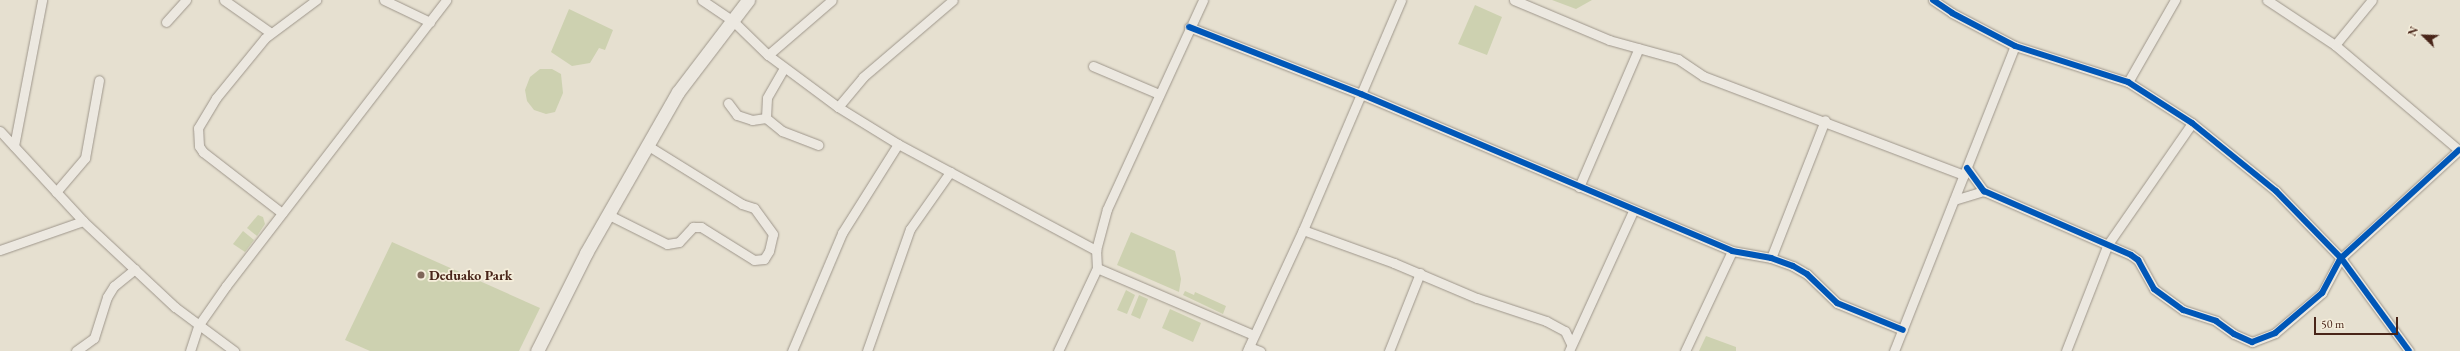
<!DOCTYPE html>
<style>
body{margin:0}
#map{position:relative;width:2460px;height:351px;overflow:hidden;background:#e6e0d0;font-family:"EB Garamond",serif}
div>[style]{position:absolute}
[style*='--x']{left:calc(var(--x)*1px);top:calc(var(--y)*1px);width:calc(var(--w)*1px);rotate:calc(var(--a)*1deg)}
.green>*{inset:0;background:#cdd1b0}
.roads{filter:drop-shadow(0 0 1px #9e968b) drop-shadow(0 0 1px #9e968b)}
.street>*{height:9px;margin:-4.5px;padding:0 4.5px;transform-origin:4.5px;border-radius:4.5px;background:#ece8e0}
.secondary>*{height:13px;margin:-6.5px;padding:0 6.5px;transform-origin:6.5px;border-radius:6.5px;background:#ece8e0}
.cycleway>*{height:6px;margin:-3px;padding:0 3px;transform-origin:3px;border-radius:3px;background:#0057b8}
.dots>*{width:11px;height:11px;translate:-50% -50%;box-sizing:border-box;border:2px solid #f5eedb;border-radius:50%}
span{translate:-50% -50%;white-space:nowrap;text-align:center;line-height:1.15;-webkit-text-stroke:3.5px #f5eedb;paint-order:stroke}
.poi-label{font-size:14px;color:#492519;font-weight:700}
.left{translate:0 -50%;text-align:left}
.north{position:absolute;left:2404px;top:16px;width:40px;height:40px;-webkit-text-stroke:3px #f5eedb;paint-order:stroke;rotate:293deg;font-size:11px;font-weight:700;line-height:16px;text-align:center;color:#492519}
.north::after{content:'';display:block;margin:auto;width:14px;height:18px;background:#492519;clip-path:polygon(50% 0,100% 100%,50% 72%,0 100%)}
.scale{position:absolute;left:2314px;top:317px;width:84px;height:18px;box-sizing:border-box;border:2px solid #492519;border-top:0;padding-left:5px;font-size:12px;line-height:14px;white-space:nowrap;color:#492519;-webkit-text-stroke:3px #f5eedb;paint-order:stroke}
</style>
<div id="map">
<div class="green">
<i style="clip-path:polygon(1552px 0,1592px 0,1576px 9px)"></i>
<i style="clip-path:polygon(1475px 5px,1502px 17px,1487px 55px,1458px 44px)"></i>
<i style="clip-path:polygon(569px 9px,613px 30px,605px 50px,599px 48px,590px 63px,572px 66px,551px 52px)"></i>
<i style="clip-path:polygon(540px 69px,552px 69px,561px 74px,563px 93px,555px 112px,546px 114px,534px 110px,527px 101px,525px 90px,530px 77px)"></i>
<i style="clip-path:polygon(258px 215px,263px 217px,265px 224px,257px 236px,247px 228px)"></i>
<i style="clip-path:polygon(243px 231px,254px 240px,245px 252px,233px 244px)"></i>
<i style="clip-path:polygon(1131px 232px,1175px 251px,1181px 279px,1179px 292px,1117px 265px)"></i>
<i style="clip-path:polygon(392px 242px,540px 308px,519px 351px,370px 351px,345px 340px)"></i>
<i style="clip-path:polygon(1126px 290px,1135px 295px,1127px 314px,1117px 310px)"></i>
<i style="clip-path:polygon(1185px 291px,1194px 295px,1195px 292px,1226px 306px,1223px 314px,1183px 295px)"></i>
<i style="clip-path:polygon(1139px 295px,1148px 299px,1140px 319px,1131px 315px)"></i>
<i style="clip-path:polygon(1170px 309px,1201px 323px,1193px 342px,1162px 328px)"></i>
<i style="clip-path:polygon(1706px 336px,1736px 347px,1736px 351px,1699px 351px)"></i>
</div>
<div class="roads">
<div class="street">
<i style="--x:224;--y:0;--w:57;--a:35.1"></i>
<i style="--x:384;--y:0;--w:51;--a:25.6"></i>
<i style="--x:702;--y:0;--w:37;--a:34"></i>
<i style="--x:733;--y:21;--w:49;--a:44.2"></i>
<i style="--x:768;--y:55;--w:87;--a:36.6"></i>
<i style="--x:838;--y:107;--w:70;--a:31.7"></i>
<i style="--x:898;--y:144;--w:225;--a:28.2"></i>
<i style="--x:1514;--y:0;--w:103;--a:22.8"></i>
<i style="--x:1609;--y:40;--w:72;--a:15.4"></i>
<i style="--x:1678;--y:59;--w:30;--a:34"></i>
<i style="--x:1703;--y:76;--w:279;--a:20.8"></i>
<i style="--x:1933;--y:0;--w:23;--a:34"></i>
<i style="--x:1952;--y:13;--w:71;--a:27.6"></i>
<i style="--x:2015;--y:46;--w:119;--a:17.7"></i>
<i style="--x:2128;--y:82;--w:76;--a:32.6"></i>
<i style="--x:2192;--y:123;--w:108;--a:39"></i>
<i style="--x:2276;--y:191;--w:93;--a:45.9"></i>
<i style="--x:2341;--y:258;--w:115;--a:53.8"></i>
<i style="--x:2267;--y:0;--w:82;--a:33.5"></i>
<i style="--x:2335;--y:45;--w:164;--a:40.3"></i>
<i style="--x:166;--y:22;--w:30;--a:-48"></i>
<i style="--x:1189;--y:27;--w:185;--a:21.3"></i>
<i style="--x:1361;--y:94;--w:403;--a:22.9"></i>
<i style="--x:1732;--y:251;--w:40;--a:10"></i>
<i style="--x:1771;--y:258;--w:23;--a:20"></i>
<i style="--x:1793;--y:266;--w:16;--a:30"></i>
<i style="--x:1807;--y:274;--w:42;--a:44"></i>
<i style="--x:1837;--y:303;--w:71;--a:22.2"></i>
<i style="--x:2335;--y:45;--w:58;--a:-50.6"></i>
<i style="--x:768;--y:55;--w:84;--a:-40.7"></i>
<i style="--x:1093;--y:66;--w:72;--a:23"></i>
<i style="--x:784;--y:68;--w:34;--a:120"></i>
<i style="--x:767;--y:98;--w:20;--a:93"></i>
<i style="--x:766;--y:118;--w:21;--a:39"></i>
<i style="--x:782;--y:131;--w:39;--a:21"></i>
<i style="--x:2128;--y:82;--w:95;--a:-60.2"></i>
<i style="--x:728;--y:103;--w:15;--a:53"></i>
<i style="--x:737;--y:115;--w:16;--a:18"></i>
<i style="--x:752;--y:120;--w:14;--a:-8"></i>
<i style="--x:838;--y:107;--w:39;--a:-50"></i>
<i style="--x:863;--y:77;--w:118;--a:-40.5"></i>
<i style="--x:0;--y:131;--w:122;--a:47.3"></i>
<i style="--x:83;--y:221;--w:126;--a:43.1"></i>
<i style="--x:175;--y:307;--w:74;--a:36.7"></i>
<i style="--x:14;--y:146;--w:149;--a:-79.1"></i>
<i style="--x:1967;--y:168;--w:29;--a:54"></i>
<i style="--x:1984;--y:191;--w:160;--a:23.5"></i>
<i style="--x:2131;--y:255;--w:9;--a:36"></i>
<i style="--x:2138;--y:260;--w:33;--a:61"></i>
<i style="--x:2154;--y:289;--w:36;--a:36"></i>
<i style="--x:2183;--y:310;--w:35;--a:18"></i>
<i style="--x:2216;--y:321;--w:22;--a:36"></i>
<i style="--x:2234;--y:334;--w:20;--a:24"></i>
<i style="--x:2252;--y:342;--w:25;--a:-21"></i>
<i style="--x:2275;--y:333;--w:62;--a:-40.4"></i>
<i style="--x:2322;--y:293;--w:40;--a:-62"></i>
<i style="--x:2341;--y:258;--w:160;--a:-42.5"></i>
<i style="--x:1579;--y:187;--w:151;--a:-66.7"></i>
<i style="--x:56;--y:192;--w:45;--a:-49.5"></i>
<i style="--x:85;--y:158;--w:79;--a:-79.8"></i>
<i style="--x:1954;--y:200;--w:31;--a:-17"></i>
<i style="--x:282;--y:213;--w:100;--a:-142.3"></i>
<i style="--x:203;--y:152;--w:7;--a:-124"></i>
<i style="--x:199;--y:146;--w:18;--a:-93"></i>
<i style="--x:198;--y:128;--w:35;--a:-59"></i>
<i style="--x:216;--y:98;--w:77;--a:-50.8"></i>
<i style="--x:265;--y:38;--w:64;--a:-36.7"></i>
<i style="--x:607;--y:214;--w:67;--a:26.6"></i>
<i style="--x:667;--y:244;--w:12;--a:-9"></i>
<i style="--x:679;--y:242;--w:21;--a:-47"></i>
<i style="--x:693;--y:227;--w:8;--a:0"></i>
<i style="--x:701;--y:227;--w:62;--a:31.9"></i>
<i style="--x:754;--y:260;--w:10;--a:-6"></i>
<i style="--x:764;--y:259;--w:9;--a:-58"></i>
<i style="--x:769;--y:251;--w:17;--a:-77"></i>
<i style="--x:773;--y:234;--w:32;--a:-126"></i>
<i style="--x:754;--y:208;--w:13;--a:-162"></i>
<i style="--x:742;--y:204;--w:112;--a:-148.2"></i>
<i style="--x:1303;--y:230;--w:97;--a:19.9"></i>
<i style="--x:1394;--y:263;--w:90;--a:22.9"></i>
<i style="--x:1477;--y:298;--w:73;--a:18.4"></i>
<i style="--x:1546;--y:321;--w:21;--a:28"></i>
<i style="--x:1565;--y:331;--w:14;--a:65"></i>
<i style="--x:0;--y:250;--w:88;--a:-19.3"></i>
<i style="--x:1771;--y:258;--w:148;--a:-68.6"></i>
<i style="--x:1097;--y:268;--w:170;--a:23.2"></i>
<i style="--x:1249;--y:347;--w:12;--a:20"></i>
<i style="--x:76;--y:351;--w:22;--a:-36"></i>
<i style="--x:94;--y:338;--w:43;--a:-72.4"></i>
<i style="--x:107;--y:297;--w:13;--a:-58"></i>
<i style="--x:114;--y:286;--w:27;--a:-39"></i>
<i style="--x:190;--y:351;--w:26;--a:-72"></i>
<i style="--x:198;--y:326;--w:49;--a:-55"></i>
<i style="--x:226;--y:286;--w:361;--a:-52.4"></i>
<i style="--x:792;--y:351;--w:128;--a:-67"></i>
<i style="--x:842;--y:233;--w:105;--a:-57.8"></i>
<i style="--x:867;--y:351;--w:129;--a:-70.6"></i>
<i style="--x:910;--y:229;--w:70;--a:-54.9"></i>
<i style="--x:1058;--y:351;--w:92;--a:-64.8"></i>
<i style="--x:1097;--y:268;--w:18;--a:-93"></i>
<i style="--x:1096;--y:250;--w:42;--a:-75"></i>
<i style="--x:1107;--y:209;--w:230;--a:-65.3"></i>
<i style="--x:1247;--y:351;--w:133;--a:-65.2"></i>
<i style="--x:1303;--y:230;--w:250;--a:-66.9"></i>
<i style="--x:1389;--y:351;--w:84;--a:-68.3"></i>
<i style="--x:1569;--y:351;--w:154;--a:-65.4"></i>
<i style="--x:1685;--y:351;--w:110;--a:-64.8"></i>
<i style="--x:1894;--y:351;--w:328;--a:-68.4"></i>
<i style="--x:2066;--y:351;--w:115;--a:-68.6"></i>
<i style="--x:2108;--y:244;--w:147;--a:-55.2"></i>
</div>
<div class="secondary">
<i style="--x:537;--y:351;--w:110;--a:-63.4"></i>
<i style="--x:586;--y:253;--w:185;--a:-60.3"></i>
<i style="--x:678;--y:92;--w:116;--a:-52.7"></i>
</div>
</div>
<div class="cycleway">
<i style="--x:1933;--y:0;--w:23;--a:34"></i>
<i style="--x:1952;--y:13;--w:71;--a:27.6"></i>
<i style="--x:2015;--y:46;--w:119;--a:17.7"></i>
<i style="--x:2128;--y:82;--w:76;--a:32.6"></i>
<i style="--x:2192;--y:123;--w:108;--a:39"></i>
<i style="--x:2276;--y:191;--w:93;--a:45.9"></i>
<i style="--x:2341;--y:258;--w:115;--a:53.8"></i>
<i style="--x:1189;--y:27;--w:185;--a:21.3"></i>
<i style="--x:1361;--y:94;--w:403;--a:22.9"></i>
<i style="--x:1732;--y:251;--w:40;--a:10"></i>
<i style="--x:1771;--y:258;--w:23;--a:20"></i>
<i style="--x:1793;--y:266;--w:16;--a:30"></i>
<i style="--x:1807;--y:274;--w:42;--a:44"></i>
<i style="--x:1837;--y:303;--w:71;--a:22.2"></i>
<i style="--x:1967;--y:168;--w:29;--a:54"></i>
<i style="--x:1984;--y:191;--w:160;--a:23.5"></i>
<i style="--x:2131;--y:255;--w:9;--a:36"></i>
<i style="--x:2138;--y:260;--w:33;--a:61"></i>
<i style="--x:2154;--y:289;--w:36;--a:36"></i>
<i style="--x:2183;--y:310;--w:35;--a:18"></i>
<i style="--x:2216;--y:321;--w:22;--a:36"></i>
<i style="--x:2234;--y:334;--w:20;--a:24"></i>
<i style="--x:2252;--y:342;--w:25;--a:-21"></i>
<i style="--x:2275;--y:333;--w:62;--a:-40.4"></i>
<i style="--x:2322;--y:293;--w:40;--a:-62"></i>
<i style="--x:2341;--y:258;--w:160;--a:-42.5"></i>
</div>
<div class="dots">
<i style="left:421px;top:275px;background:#806659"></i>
</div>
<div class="poi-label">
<span class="left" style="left:429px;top:275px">Deduako Park</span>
</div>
<div class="north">N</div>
<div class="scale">50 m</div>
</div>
